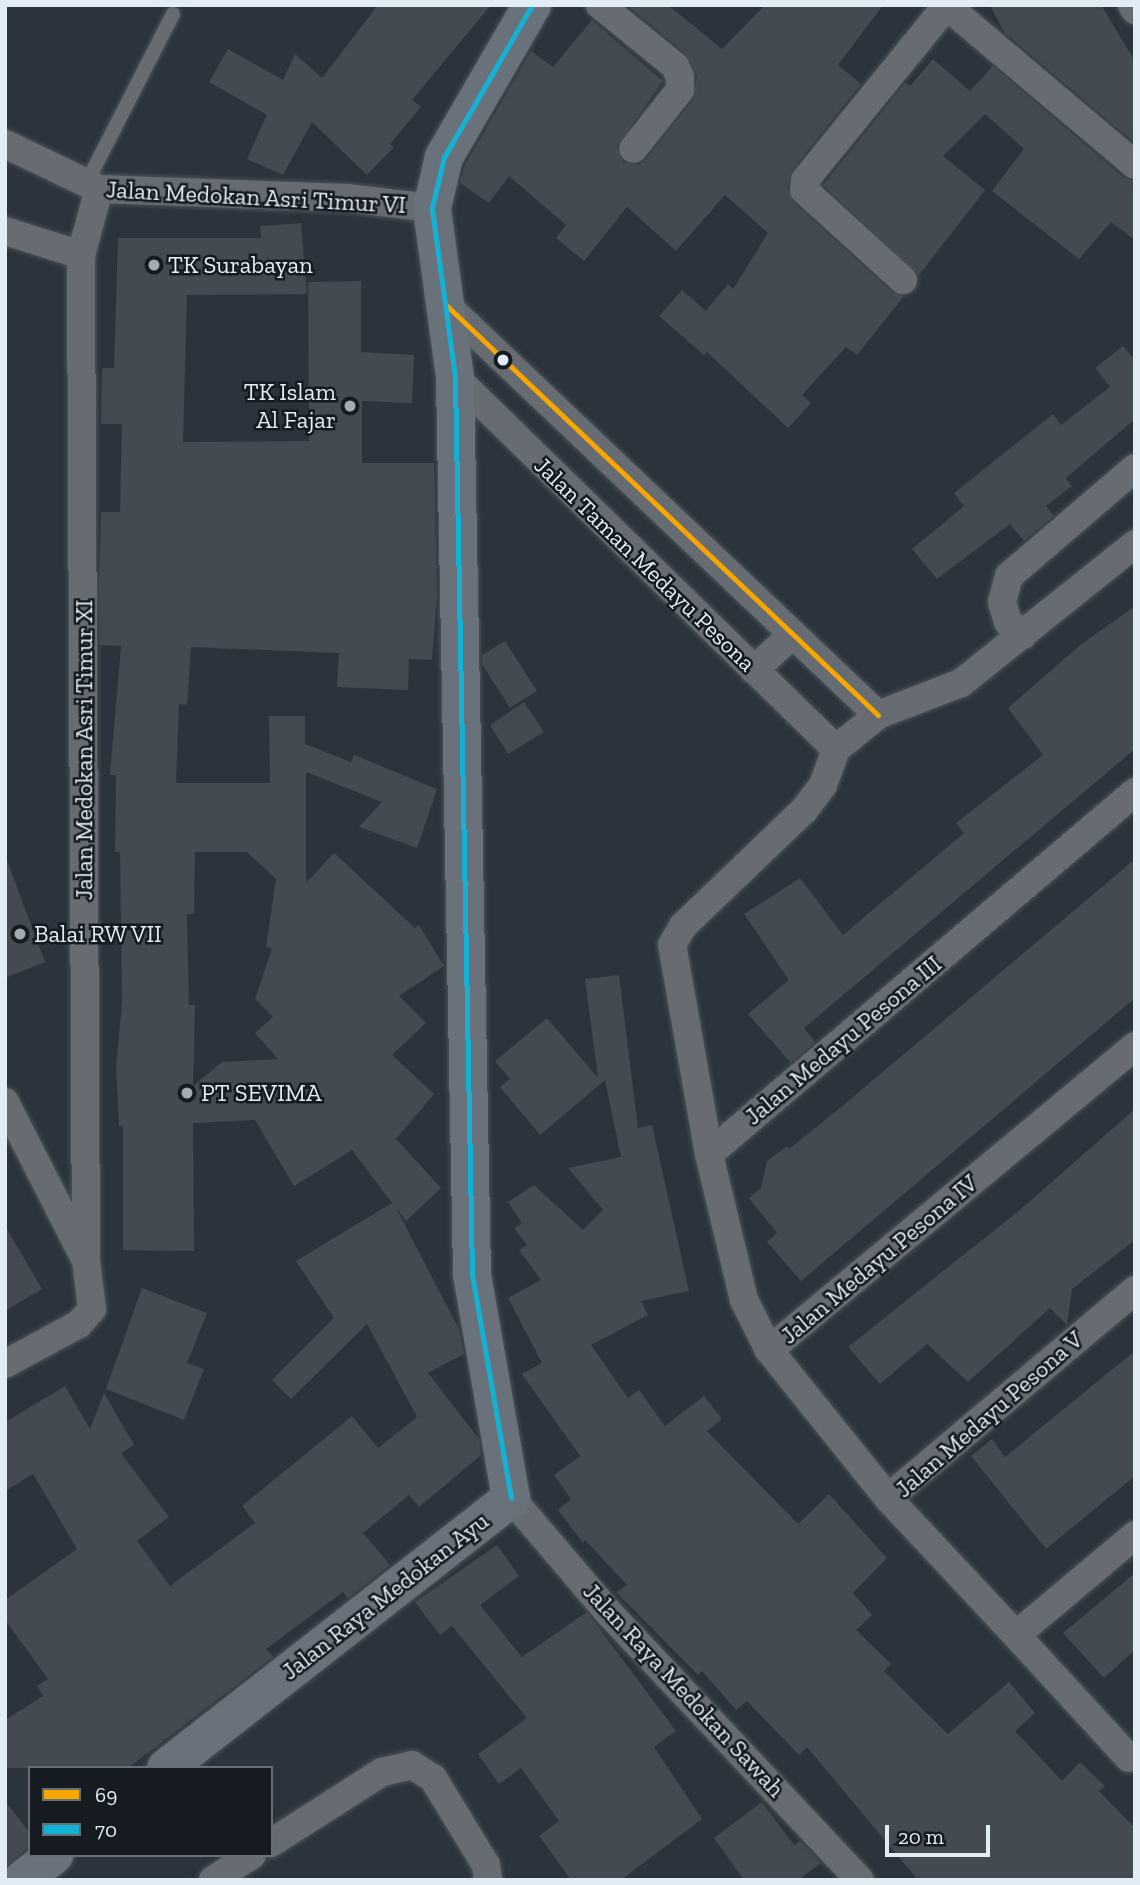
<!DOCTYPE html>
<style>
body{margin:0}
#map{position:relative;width:1140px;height:1885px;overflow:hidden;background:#2b343c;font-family:"Zilla Slab",serif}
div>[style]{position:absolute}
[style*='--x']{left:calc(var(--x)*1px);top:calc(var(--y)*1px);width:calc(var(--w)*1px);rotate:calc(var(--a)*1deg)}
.building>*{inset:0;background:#434a51}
.roads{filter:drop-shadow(0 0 2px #4a5258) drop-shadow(0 0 2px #4a5258)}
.lane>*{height:14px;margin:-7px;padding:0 7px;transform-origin:7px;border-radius:7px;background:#666c72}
.street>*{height:28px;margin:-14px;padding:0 14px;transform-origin:14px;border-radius:14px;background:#666c72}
.secondary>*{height:38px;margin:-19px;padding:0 19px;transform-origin:19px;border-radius:19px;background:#69727a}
.bus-1>*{height:5px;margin:-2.5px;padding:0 2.5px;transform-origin:2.5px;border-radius:2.5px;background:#f7a600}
.bus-2>*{height:5px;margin:-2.5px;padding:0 2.5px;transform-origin:2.5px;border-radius:2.5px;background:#13b2d5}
.dots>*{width:19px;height:19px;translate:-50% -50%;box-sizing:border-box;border:4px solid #151b21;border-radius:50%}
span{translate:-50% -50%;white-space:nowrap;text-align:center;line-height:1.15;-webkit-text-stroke:5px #151b21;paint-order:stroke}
.street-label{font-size:24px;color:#e2ecf5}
.poi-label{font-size:24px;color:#e2ecf5}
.left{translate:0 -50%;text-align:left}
.right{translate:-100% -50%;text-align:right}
.frame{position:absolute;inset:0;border:7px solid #e2ecf5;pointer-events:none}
.legend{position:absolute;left:28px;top:1766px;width:245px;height:91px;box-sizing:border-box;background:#151b21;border:2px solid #676f76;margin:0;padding:9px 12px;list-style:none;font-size:21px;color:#e2ecf5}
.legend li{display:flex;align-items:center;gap:14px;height:35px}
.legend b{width:35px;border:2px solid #676f76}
.scale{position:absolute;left:885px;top:1825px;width:105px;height:32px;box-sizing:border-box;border:4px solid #e2ecf5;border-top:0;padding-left:9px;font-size:21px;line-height:24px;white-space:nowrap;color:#e2ecf5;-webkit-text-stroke:5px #151b21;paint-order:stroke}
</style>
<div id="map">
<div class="building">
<i style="clip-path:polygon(378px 5px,491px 5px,412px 100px,421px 107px,390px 144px,394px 147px,367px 175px,312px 122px,283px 175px,247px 159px,267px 115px,209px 82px,228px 49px,283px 80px,295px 54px,322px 78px)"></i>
<i style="clip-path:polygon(627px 5px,668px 5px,722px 49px,765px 5px,883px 5px,838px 65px,861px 84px,792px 170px,787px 189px,793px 202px,892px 292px,904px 296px,857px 355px,846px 347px,802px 395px,811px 403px,788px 428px,707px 352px,704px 355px,659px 316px,682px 290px,706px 311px,728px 284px,733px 289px,768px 233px,725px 195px,676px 251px,627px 207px,584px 261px,556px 238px,566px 225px,509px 176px,489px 203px,460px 183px,465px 165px,531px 51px,553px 67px,592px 20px,663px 81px,617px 146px,623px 162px,638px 165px,646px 159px,693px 100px,697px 76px,685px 53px)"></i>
<i style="clip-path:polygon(990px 5px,1101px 5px,1135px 61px,1135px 143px,1004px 32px)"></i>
<i style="clip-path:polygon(933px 59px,970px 91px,993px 66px,1124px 178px,1135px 181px,1135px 240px,1111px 222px,1079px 259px,992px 191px,1024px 149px,985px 114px,943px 156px,985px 190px,919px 275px,823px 185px,905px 83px,910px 86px)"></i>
<i style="clip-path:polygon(evenodd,301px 223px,307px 294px,187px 295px,183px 442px,309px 441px,308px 282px,361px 281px,361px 352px,414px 355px,412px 403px,362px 401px,362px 463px,434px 463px,437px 596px,432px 660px,409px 659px,408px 690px,337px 687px,339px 653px,191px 647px,187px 705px,179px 704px,176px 783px,270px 783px,269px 716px,305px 716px,305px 744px,351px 762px,354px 755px,437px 789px,417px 848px,359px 827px,382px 802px,306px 772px,306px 883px,334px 853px,415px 928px,419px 925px,444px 966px,399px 996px,426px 1023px,392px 1055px,434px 1094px,396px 1139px,441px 1188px,406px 1221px,396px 1208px,459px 1329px,464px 1354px,428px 1373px,479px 1439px,481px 1455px,419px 1507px,409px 1495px,363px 1533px,390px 1565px,348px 1598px,343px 1592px,266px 1649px,273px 1657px,128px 1768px,5px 1768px,5px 1720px,43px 1696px,37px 1686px,48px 1679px,5px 1620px,5px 1600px,77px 1549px,33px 1474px,5px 1491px,5px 1422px,65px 1386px,90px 1429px,104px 1393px,134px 1445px,121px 1453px,169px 1517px,137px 1541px,170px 1586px,255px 1523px,242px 1506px,352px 1416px,378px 1448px,417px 1417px,367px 1324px,291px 1399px,272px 1380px,334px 1318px,296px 1261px,392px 1203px,352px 1150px,294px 1186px,255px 1120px,193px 1123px,194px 1251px,123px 1250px,123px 1126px,119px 1126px,116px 1066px,122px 1004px,120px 852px,115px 852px,116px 775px,110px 775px,121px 646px,100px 645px,99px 585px,101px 512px,120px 512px,122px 424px,101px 424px,102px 368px,114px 368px,118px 238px,261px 238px,260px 226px,301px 223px,195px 852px,247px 852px,276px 879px,266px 947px,272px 948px,255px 999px,273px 1017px,255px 1033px,278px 1059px,222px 1062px,193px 1086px,195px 1005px,189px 1005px,187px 914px,194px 914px,195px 852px)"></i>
<i style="clip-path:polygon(1123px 346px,1135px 360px,1135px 419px,1066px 478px,1072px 486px,1046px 506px,1054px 516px,1024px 541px,1010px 524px,937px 579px,912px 549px,964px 506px,954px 493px,1053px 414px,1061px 425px,1110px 387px,1095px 368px)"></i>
<i style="clip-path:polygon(1135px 606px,1135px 749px,804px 1028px,815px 1042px,791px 1063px,748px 1014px,789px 980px,744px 914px,800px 878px,843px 935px,964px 833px,956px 823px,1043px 755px,1008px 708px,1079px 646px)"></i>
<i style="clip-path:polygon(505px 641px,537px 691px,510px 708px,482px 664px,482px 655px)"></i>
<i style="clip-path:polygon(524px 702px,544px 732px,508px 754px,490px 725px)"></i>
<i style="clip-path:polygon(1135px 859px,1135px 998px,801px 1281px,767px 1242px,777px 1233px,749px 1198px,761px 1188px,767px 1161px,787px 1146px,789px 1149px,840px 1108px)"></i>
<i style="clip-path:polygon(8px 863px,45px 962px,5px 978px,5px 864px)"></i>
<i style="clip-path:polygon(619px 975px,638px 1128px,652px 1125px,689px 1291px,641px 1301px,648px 1315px,591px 1345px,628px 1398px,639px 1390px,665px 1426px,704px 1396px,722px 1419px,707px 1431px,798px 1524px,829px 1494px,887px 1558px,853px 1593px,872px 1615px,856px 1630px,891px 1664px,884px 1671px,948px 1734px,1009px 1682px,1035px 1713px,1015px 1731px,1062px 1781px,1080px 1762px,1105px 1786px,1099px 1791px,1135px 1828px,1135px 1880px,918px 1880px,807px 1747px,799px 1755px,747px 1701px,736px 1710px,702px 1671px,698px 1675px,616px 1592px,627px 1585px,585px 1540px,583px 1543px,558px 1510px,571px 1499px,554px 1475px,580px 1456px,522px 1374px,542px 1363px,508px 1298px,541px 1280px,519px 1250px,527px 1245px,514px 1228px,522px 1223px,508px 1202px,534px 1185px,583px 1230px,603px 1210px,568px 1168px,621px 1157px,605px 1080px,540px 1135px,500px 1087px,510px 1079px,495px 1061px,547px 1018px,598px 1078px,585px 979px)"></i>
<i style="clip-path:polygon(1135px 1109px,1135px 1240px,1072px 1289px,1067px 1325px,1050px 1308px,968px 1382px,927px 1344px,880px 1384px,848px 1347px,1021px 1209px)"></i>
<i style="clip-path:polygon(5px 1226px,42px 1289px,5px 1311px)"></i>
<i style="clip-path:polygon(142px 1288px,207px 1313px,187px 1363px,204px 1369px,184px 1420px,106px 1389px)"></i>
<i style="clip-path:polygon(1135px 1351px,1135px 1476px,1046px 1549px,971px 1456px,992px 1439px,1005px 1457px)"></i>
<i style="clip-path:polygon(497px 1545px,519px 1576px,480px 1605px,522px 1657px,587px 1612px,676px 1731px,654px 1747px,702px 1819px,621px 1880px,571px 1880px,539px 1836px,559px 1821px,521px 1768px,499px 1784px,478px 1754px,527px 1718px,452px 1626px,440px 1635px,415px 1602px)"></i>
<i style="clip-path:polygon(1135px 1573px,1135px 1650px,1104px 1678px,1063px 1633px)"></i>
<i style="clip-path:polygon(5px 1801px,30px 1833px,30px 1846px,5px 1867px)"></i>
<i style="clip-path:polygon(762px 1802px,794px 1845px,800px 1841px,821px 1863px,798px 1880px,744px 1880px,714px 1838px)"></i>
</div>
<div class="roads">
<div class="lane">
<i style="--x:86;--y:184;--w:191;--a:-62.9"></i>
</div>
<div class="street">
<i style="--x:600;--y:5;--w:97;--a:39.1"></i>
<i style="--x:675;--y:66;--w:12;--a:66"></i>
<i style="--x:680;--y:77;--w:13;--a:90"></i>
<i style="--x:680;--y:90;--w:75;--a:128.5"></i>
<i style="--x:1132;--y:5;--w:6;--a:59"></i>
<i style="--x:947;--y:6;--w:246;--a:40.2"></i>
<i style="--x:5;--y:144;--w:104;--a:25.6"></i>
<i style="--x:99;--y:189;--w:248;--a:2.1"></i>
<i style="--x:347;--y:198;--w:86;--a:6.7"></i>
<i style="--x:5;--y:231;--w:80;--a:17.5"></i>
<i style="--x:903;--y:280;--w:134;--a:-137.7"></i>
<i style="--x:804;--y:190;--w:10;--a:-84"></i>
<i style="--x:805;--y:180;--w:225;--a:-50.9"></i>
<i style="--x:445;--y:304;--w:597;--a:43.51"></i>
<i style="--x:455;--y:377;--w:532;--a:44.32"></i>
<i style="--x:1023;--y:635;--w:20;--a:-139"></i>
<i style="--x:1008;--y:622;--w:21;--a:-107"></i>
<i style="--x:1002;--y:602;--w:27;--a:-75"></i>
<i style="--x:1009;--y:576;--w:166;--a:-40.6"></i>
<i style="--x:754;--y:670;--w:53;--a:-42.7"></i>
<i style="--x:836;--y:749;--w:54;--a:-39"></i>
<i style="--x:878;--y:715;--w:89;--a:-21.1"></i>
<i style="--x:961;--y:683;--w:223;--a:-38.6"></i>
<i style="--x:5;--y:1102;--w:172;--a:63"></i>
<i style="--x:709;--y:1154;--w:212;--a:-100"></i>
<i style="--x:672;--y:945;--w:22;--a:-60"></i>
<i style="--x:683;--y:926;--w:169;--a:-43.8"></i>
<i style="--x:805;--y:809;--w:30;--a:-53"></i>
<i style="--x:823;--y:785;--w:38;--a:-70"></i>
<i style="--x:769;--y:1350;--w:56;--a:-116.6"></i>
<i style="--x:744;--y:1300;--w:150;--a:-103.5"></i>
<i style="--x:709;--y:1154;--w:559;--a:-40.36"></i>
<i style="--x:5;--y:1364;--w:84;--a:-28.4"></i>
<i style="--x:79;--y:1324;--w:20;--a:-49"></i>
<i style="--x:92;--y:1309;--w:49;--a:-97"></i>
<i style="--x:86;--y:1260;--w:1005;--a:-90.29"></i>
<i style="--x:81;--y:255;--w:68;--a:-74.7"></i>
<i style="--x:511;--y:1498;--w:151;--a:49.6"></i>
<i style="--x:609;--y:1613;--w:366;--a:46.8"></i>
<i style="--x:888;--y:1498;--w:190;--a:-128.8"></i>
<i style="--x:769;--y:1350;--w:476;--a:-39.7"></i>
<i style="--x:1016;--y:1635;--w:187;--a:-133.1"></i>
<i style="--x:888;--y:1498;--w:323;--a:-40.1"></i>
<i style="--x:1129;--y:1758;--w:167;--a:-132.6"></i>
<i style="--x:1016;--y:1635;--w:155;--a:-40"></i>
<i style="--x:271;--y:1843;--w:132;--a:-32.6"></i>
<i style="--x:382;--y:1772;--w:31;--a:-13"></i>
<i style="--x:412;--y:1765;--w:25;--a:32"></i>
<i style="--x:433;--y:1778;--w:102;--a:58.7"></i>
<i style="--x:486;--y:1865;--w:15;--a:82"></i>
<i style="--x:213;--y:1880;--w:46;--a:-32.7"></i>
</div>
<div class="secondary">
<i style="--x:166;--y:1768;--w:438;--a:-38"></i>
<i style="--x:511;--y:1498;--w:227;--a:-99.9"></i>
<i style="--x:472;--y:1274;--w:897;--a:-91.09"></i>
<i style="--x:455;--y:377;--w:171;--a:-97.8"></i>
<i style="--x:432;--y:208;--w:52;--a:-76.8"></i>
<i style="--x:444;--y:157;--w:176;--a:-59.9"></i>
<i style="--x:22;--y:1880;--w:41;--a:-38"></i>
</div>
</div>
<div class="bus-1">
<i style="--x:445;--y:304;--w:597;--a:43.51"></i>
</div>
<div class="bus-2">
<i style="--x:511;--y:1498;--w:227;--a:-99.9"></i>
<i style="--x:472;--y:1274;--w:897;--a:-91.09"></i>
<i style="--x:455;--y:377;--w:171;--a:-97.8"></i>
<i style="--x:432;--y:208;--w:52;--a:-76.8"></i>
<i style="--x:444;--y:157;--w:176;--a:-59.9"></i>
</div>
<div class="dots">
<i style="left:154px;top:265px;background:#a2acb4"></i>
<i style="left:503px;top:360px;background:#e2ecf5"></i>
<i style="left:350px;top:406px;background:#a2acb4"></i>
<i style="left:20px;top:934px;background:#a2acb4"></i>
<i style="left:187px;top:1093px;background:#a2acb4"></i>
</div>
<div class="street-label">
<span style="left:256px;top:197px;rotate:3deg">Jalan Medokan Asri Timur VI</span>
<span style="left:645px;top:564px;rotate:44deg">Jalan Taman Medayu Pesona</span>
<span style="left:84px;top:750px;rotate:-90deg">Jalan Medokan Asri Timur XI</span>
<span style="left:843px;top:1040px;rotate:-40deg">Jalan Medayu Pesona III</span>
<span style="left:879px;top:1259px;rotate:-40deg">Jalan Medayu Pesona IV</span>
<span style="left:989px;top:1414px;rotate:-41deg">Jalan Medayu Pesona V</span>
<span style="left:385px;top:1596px;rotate:-38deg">Jalan Raya Medokan Ayu</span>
<span style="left:684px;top:1690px;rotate:47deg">Jalan Raya Medokan Sawah</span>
</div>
<div class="poi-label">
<span class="left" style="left:168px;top:265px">TK Surabayan</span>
<span class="right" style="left:336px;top:406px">TK Islam<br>Al Fajar</span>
<span class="left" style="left:34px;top:934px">Balai RW VII</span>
<span class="left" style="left:201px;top:1093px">PT SEVIMA</span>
</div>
<div class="frame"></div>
<ul class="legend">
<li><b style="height:9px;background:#f7a600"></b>69</li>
<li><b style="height:9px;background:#13b2d5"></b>70</li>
</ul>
<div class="scale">20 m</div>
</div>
